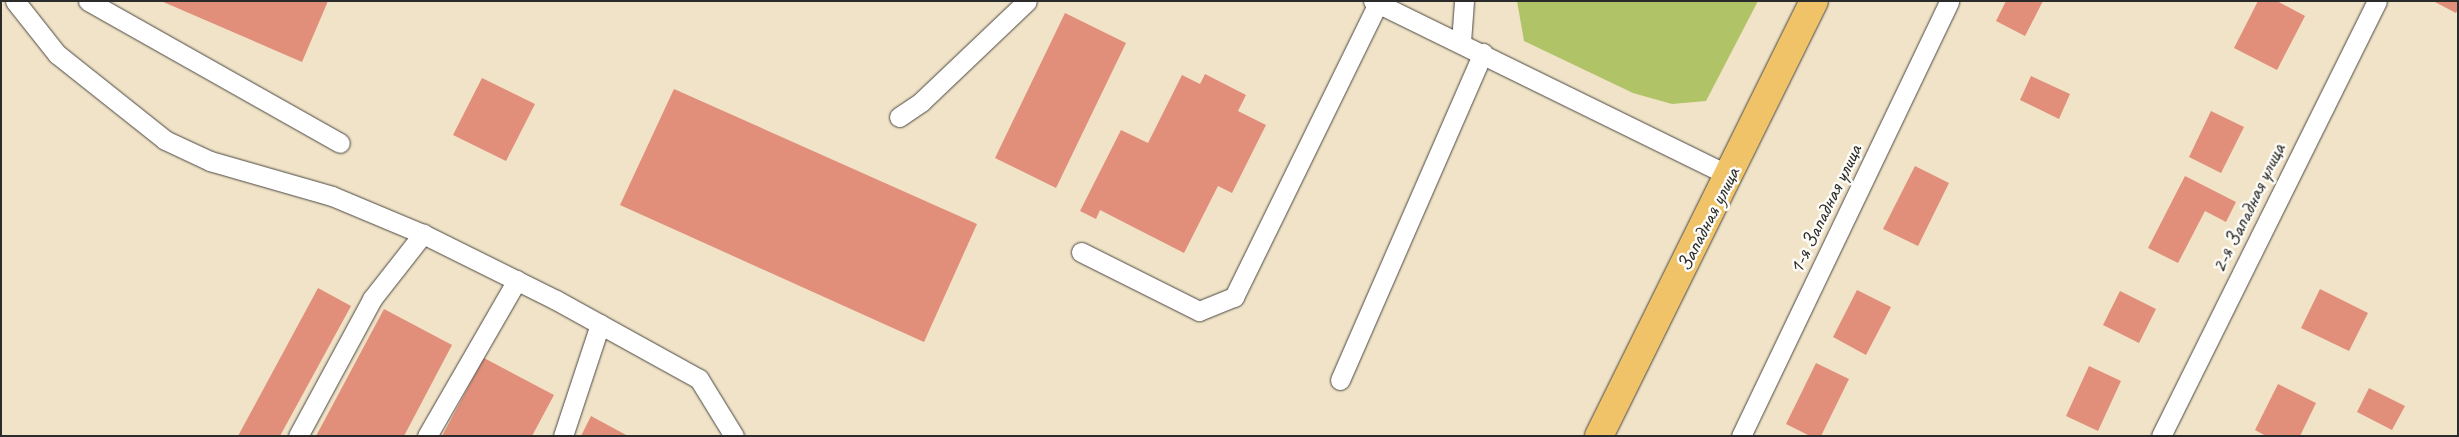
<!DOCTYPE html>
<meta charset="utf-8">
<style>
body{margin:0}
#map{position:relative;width:2459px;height:437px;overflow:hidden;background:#f1e3c7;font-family:Caveat,sans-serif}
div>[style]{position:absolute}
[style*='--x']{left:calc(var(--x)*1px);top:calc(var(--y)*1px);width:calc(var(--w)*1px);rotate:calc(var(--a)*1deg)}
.green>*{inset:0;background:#b1c367}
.building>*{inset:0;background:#e18f7a}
.roads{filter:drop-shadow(0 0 1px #494742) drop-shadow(0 0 1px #494742)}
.lane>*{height:19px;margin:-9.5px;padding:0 9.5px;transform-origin:9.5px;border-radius:9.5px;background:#fff}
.primary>*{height:28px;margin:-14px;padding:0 14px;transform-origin:14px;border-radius:14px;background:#f0c369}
span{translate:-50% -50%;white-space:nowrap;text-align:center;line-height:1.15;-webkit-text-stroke:5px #fdfcf7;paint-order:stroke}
.street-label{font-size:21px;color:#2b2b2b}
.frame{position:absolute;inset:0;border:2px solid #2b2b2b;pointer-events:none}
</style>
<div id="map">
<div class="green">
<i style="clip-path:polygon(1517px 1px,1758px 1px,1706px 101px,1672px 104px,1633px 93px,1524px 41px)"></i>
</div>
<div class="building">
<i style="clip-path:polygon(161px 1px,328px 1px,302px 62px)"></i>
<i style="clip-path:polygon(2006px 1px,2043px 1px,2025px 36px,1996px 21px)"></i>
<i style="clip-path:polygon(2258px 1px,2277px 1px,2305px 16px,2277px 70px,2234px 48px)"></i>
<i style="clip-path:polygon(2433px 1px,2458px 1px,2458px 9px,2456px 13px)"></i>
<i style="clip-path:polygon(1065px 13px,1126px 43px,1056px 188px,995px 158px)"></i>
<i style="clip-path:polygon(1205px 74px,1246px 95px,1238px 111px,1266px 125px,1232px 193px,1218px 186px,1184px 253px,1100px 210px,1096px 219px,1080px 211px,1121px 130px,1148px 143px,1182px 75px,1200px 84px)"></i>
<i style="clip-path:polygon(2031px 76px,2070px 94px,2059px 119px,2020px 100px)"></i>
<i style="clip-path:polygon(482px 78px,535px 104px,506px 161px,453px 135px)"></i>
<i style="clip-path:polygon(674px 89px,977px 224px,924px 342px,620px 205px)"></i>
<i style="clip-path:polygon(2211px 111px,2244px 127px,2221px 173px,2189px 157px)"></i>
<i style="clip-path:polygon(1915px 166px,1949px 183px,1918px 246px,1883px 229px)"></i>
<i style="clip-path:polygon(2185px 176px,2236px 202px,2226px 222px,2205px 211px,2178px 263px,2148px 248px)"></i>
<i style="clip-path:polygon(318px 288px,351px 306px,280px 436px,238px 436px)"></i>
<i style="clip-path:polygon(2320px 289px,2368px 313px,2349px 351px,2301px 328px)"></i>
<i style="clip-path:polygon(1857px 290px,1891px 307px,1866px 355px,1833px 337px)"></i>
<i style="clip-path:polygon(2120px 291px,2156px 309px,2139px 343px,2103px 325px)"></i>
<i style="clip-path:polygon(384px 309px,452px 345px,404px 436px,316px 436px)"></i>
<i style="clip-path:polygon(484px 358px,554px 395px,532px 436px,442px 436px)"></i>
<i style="clip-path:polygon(1816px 363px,1849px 379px,1821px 436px,1810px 436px,1786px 424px)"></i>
<i style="clip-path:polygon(2089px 366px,2121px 381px,2098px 431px,2066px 416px)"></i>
<i style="clip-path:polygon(2278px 384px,2316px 403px,2300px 436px,2266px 436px,2255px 430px)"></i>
<i style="clip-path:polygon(2369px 388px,2405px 406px,2392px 430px,2357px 412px)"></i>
<i style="clip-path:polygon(591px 416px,628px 436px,581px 436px)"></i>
</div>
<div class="roads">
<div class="lane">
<i style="--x:15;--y:1;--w:68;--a:51.6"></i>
<i style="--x:57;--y:54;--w:138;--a:38.5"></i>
<i style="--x:165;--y:140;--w:50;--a:25"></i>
<i style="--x:210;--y:161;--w:127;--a:16"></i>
<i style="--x:332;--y:196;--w:99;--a:22.7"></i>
<i style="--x:423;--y:234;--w:148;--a:26.4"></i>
<i style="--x:556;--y:300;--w:163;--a:28.9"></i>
<i style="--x:699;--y:379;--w:67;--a:58.4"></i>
<i style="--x:88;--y:1;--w:289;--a:29.4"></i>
<i style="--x:1373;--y:1;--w:398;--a:26.1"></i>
<i style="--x:1461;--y:42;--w:41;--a:-85.8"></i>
<i style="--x:899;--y:117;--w:27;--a:-34"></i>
<i style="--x:921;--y:102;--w:146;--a:-43.6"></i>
<i style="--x:1081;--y:252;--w:132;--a:26.6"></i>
<i style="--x:1199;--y:311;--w:38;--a:-22"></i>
<i style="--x:1234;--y:297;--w:327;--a:-63.9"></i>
<i style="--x:1340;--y:380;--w:357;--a:-66.4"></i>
<i style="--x:298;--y:436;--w:156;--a:-61.6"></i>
<i style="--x:372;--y:299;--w:83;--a:-51.9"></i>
<i style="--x:427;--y:436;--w:180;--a:-60"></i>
<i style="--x:563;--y:436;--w:118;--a:-71.7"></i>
<i style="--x:1741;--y:436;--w:482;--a:-64.4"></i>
<i style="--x:2161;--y:436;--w:486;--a:-63.6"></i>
</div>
<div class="primary">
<i style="--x:1599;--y:436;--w:485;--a:-63.7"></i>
</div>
</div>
<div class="street-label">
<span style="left:2248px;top:208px;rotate:-64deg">2-я Западная улица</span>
<span style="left:1825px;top:209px;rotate:-64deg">1-я Западная улица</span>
<span style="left:1708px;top:219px;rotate:-63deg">Западная улица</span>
</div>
<div class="frame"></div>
</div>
